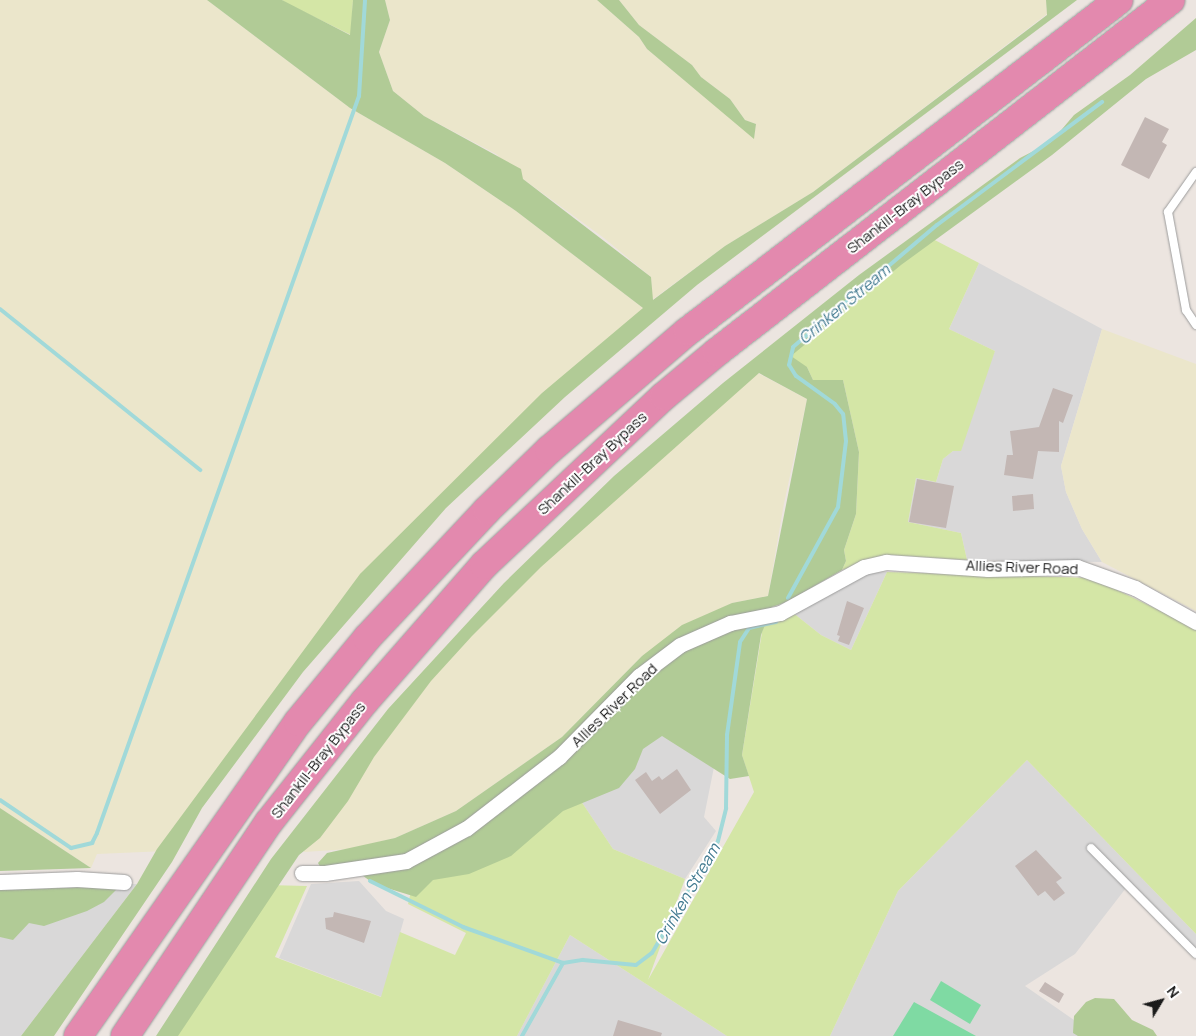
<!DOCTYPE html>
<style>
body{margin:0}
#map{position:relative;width:1196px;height:1036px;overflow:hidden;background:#ece5e0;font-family:Manrope,sans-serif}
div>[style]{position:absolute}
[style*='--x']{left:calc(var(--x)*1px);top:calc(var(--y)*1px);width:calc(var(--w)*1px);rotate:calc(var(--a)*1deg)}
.residential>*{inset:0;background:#d9d8d8}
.farmland>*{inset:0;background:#ebe6cb}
.grass>*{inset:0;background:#d4e6a6}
.forest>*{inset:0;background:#b1cb96}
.pitch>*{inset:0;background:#7fdaa3}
.stream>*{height:4px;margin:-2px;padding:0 2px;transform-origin:2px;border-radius:2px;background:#a1d9d9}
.building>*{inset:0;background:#c3b7b4}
.roads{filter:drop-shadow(0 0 1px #9c9c9c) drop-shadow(0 0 1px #9c9c9c)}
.service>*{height:8px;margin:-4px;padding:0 4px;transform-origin:4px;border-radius:4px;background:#fff}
.minor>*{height:15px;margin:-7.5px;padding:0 7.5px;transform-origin:7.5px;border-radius:7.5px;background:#fff}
.motorway>*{height:28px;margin:-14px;padding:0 14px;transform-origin:14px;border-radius:14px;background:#e389ae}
span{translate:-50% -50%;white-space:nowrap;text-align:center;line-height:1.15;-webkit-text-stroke:4px #fff;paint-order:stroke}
.street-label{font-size:15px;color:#1b1b1b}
.water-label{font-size:16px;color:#427a90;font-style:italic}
.north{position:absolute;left:1136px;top:976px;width:50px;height:50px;-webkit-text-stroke:4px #fff;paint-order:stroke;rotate:53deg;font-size:14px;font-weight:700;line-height:20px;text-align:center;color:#1b1b1b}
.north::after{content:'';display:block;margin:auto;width:18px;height:22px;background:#1b1b1b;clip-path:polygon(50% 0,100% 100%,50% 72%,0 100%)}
</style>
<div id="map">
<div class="residential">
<i style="clip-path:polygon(979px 263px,1102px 329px,1061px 466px,1066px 492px,1082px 529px,1102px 562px,967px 560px,961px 533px,908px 522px,916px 478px,936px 482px,943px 459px,953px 451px,995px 351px,949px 329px)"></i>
<i style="clip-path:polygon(887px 572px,851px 650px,821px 635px,792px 612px,863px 573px)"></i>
<i style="clip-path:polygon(622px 716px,715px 762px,704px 817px,716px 831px,685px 879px,613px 849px,563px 774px)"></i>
<i style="clip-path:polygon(1027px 760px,1196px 934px,1196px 958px,1126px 888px,1075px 954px,1025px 986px,1097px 1036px,830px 1036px,898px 891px)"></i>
<i style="clip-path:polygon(359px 881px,386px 911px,404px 919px,382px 997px,279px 958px,311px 884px)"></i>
<i style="clip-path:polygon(137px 884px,21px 1036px,0 1036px,0 885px)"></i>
<i style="clip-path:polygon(570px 935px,727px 1036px,517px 1036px)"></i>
</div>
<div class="farmland">
<i style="clip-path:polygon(0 0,207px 0,350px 108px,445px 163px,516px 211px,643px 308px,657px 310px,547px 402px,330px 629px,166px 851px,97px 854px,91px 868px,0 808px)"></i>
<i style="clip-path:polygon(385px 0,597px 0,639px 37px,647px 49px,754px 138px,756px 124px,745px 120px,730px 99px,701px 77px,692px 65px,639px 25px,619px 0,1046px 0,1047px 14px,813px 192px,725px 246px,652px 300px,651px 277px,604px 238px,523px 179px,496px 154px,424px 116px,393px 91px,379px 52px,390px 20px)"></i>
<i style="clip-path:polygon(1102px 329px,1196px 364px,1196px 611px,1102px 562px,1082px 529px,1066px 492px,1061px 466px)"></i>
<i style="clip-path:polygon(750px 369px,807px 399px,784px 503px,768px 596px,732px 603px,642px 656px,562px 737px,456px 811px,395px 838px,350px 849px,304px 852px,303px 843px,435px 663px)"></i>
</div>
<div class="grass">
<i style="clip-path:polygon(282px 0,353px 0,351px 35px,286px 3px)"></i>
<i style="clip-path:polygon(929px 237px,979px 263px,949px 329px,995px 351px,961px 451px,953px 451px,943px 459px,936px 482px,916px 478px,908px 522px,961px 533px,967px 560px,888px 555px,842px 570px,846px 561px,844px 550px,856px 514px,859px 452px,843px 380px,813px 380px,807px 367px,759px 373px)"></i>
<i style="clip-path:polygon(887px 572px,1092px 578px,1196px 628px,1196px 934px,1027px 760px,898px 891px,830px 1036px,727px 1036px,570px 935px,517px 1036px,168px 1036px,267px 885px,307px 886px,275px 957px,381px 997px,400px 932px,455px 955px,466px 933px,408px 904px,417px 866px,563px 774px,613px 849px,685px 879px,648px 980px,754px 792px,742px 755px,764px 620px,792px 612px,821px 635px,851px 650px)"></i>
</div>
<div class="forest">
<i style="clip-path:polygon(207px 0,282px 0,350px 35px,353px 0,385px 0,390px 20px,379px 52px,393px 91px,424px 116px,521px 169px,523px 179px,651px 277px,653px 300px,725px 246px,813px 192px,1047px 15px,1046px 0,1077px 0,697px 285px,565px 397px,446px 508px,303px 672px,202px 808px,172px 862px,54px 1036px,21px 1036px,137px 884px,157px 849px,360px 574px,542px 393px,643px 308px,516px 211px,445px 163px,350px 108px)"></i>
<i style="clip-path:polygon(597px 0,619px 0,639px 25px,692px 65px,701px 77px,730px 99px,745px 120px,756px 124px,754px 139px,647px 49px,639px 37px)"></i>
<i style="clip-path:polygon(1196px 18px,1196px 50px,1146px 79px,1052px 155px,901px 265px,791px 356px,807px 367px,813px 380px,843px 380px,859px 452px,856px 514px,844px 550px,846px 561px,842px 570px,787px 602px,772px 607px,761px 635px,742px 755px,749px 776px,730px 779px,662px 736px,643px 749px,635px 769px,619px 788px,563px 811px,511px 856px,469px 874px,433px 880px,416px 897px,374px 884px,362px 875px,356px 865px,322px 870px,318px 863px,327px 853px,395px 838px,456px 811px,562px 737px,642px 656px,682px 625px,732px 603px,768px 596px,807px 399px,759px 373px,541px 567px,472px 636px,431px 681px,374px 757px,348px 801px,320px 838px,299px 855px,178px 1036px,156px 1036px,271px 859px,388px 709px,504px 583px,614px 476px,723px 383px,859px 275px,1020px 158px,1051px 142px,1074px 115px,1130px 75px)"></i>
<i style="clip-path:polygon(0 808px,91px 868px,0 871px)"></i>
<i style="clip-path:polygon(120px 886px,104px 902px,87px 911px,44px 926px,29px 923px,13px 940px,0 937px,0 890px)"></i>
<i style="clip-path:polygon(1095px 998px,1114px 999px,1132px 1020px,1153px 1030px,1157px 1036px,1078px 1036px,1073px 1033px,1074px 1016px,1086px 1002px)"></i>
</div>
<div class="pitch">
<i style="clip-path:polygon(941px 981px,981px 1005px,970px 1024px,930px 1000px)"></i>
<i style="clip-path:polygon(914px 1002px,976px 1036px,893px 1036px)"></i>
</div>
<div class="stream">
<i style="--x:0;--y:309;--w:257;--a:38.8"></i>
<i style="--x:788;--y:598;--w:104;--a:-61.2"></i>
<i style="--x:838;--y:507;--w:66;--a:-83.1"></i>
<i style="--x:846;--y:441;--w:27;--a:-96"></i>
<i style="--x:843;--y:414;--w:13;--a:-129"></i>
<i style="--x:835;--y:404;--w:48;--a:-144.3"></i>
<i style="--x:796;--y:376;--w:13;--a:-122"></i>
<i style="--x:789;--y:365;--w:18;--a:-77"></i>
<i style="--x:793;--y:347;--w:189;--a:-40.3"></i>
<i style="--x:937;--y:225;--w:206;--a:-36.7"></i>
<i style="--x:0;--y:800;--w:86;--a:34.1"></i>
<i style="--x:71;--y:848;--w:22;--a:-13"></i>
<i style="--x:92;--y:843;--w:11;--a:-63"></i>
<i style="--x:97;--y:833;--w:782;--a:-70.43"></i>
<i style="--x:359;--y:96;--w:96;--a:-86.4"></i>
<i style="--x:370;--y:881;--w:104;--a:26.3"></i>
<i style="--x:463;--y:927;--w:106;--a:19.8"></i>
<i style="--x:522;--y:1036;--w:84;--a:-60.7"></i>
<i style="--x:563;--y:963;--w:20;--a:-9"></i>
<i style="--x:583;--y:960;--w:53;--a:5.4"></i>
<i style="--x:636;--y:965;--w:20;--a:-37"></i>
<i style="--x:652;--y:953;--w:130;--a:-59.5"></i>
<i style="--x:718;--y:841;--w:34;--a:-76"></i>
<i style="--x:726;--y:808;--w:73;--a:-89.2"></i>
<i style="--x:727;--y:735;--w:94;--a:-82"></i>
<i style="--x:740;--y:642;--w:17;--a:-57"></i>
<i style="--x:749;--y:628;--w:28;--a:-13"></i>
</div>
<div class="building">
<i style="clip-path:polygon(1145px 117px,1169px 129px,1162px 142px,1167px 145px,1149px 179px,1121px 165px)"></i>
<i style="clip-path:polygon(1053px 388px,1073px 395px,1063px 423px,1059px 421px,1059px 452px,1038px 451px,1033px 479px,1004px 475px,1007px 455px,1013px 455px,1010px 431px,1039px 427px)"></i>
<i style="clip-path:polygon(917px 479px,954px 486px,946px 528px,909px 522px)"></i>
<i style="clip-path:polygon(1033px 494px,1034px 509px,1013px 511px,1012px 496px)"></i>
<i style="clip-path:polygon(847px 601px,864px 608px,849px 645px,838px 641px,840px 636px,837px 635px)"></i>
<i style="clip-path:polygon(677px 769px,691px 790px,660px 814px,635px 780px,646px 772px,652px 781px,659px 776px,662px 780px)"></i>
<i style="clip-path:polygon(1036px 850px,1062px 878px,1056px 882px,1065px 893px,1054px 901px,1045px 891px,1038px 896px,1015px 866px)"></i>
<i style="clip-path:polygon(334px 912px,371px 921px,364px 943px,326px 929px,325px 918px,333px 917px)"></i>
<i style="clip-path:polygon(1045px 982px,1064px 994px,1059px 1003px,1039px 991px)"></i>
<i style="clip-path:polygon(618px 1020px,662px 1033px,661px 1036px,613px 1036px)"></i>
</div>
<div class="roads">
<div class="service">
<i style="--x:1196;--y:172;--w:49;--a:125"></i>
<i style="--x:1168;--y:212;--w:100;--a:79.6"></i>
<i style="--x:1186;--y:310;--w:18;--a:56"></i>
<i style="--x:1091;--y:848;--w:149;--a:45.3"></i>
</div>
<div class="minor">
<i style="--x:302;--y:873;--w:23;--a:0"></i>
<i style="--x:325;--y:873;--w:82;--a:-8.4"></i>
<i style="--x:406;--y:861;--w:69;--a:-28.4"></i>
<i style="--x:467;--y:828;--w:116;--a:-37.7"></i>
<i style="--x:559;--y:757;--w:114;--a:-45.4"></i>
<i style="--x:639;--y:676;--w:51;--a:-37.1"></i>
<i style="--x:680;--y:645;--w:55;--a:-23.7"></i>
<i style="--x:730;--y:623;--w:51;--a:-11.3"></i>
<i style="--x:780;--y:613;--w:96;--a:-28.7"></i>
<i style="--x:864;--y:567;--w:23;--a:-13"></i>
<i style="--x:886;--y:562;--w:102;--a:3.9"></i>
<i style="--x:988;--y:569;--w:89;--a:-1.3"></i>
<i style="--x:1077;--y:567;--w:62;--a:19.9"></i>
<i style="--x:1135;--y:588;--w:70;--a:29.1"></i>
<i style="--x:0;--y:882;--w:77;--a:-2.2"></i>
<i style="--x:77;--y:879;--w:47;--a:3.7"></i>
</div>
<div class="motorway">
<i style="--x:78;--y:1036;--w:383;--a:-55"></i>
<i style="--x:298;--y:722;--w:109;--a:-50.6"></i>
<i style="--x:367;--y:638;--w:175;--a:-46.8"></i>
<i style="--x:487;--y:510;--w:86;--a:-44.1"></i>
<i style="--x:549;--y:450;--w:183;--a:-40.6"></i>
<i style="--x:688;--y:331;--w:543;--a:-37.52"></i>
<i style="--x:125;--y:1036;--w:258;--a:-56.1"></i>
<i style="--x:269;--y:822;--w:154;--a:-51.6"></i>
<i style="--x:365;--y:701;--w:181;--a:-48.8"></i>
<i style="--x:484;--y:565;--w:247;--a:-43.2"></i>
<i style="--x:664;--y:396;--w:69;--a:-39.7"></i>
<i style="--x:717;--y:352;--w:574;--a:-37.79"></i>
</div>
</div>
<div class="street-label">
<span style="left:905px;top:206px;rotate:-38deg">Shankill-Bray Bypass</span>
<span style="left:592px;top:463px;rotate:-43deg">Shankill-Bray Bypass</span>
<span style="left:1022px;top:567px;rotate:2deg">Allies River Road</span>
<span style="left:614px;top:705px;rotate:-44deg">Allies River Road</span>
<span style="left:318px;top:760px;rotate:-52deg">Shankill-Bray Bypass</span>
</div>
<div class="water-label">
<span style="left:844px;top:304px;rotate:-40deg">Crinken Stream</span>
<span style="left:687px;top:894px;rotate:-60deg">Crinken Stream</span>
</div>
<div class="north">N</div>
</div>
